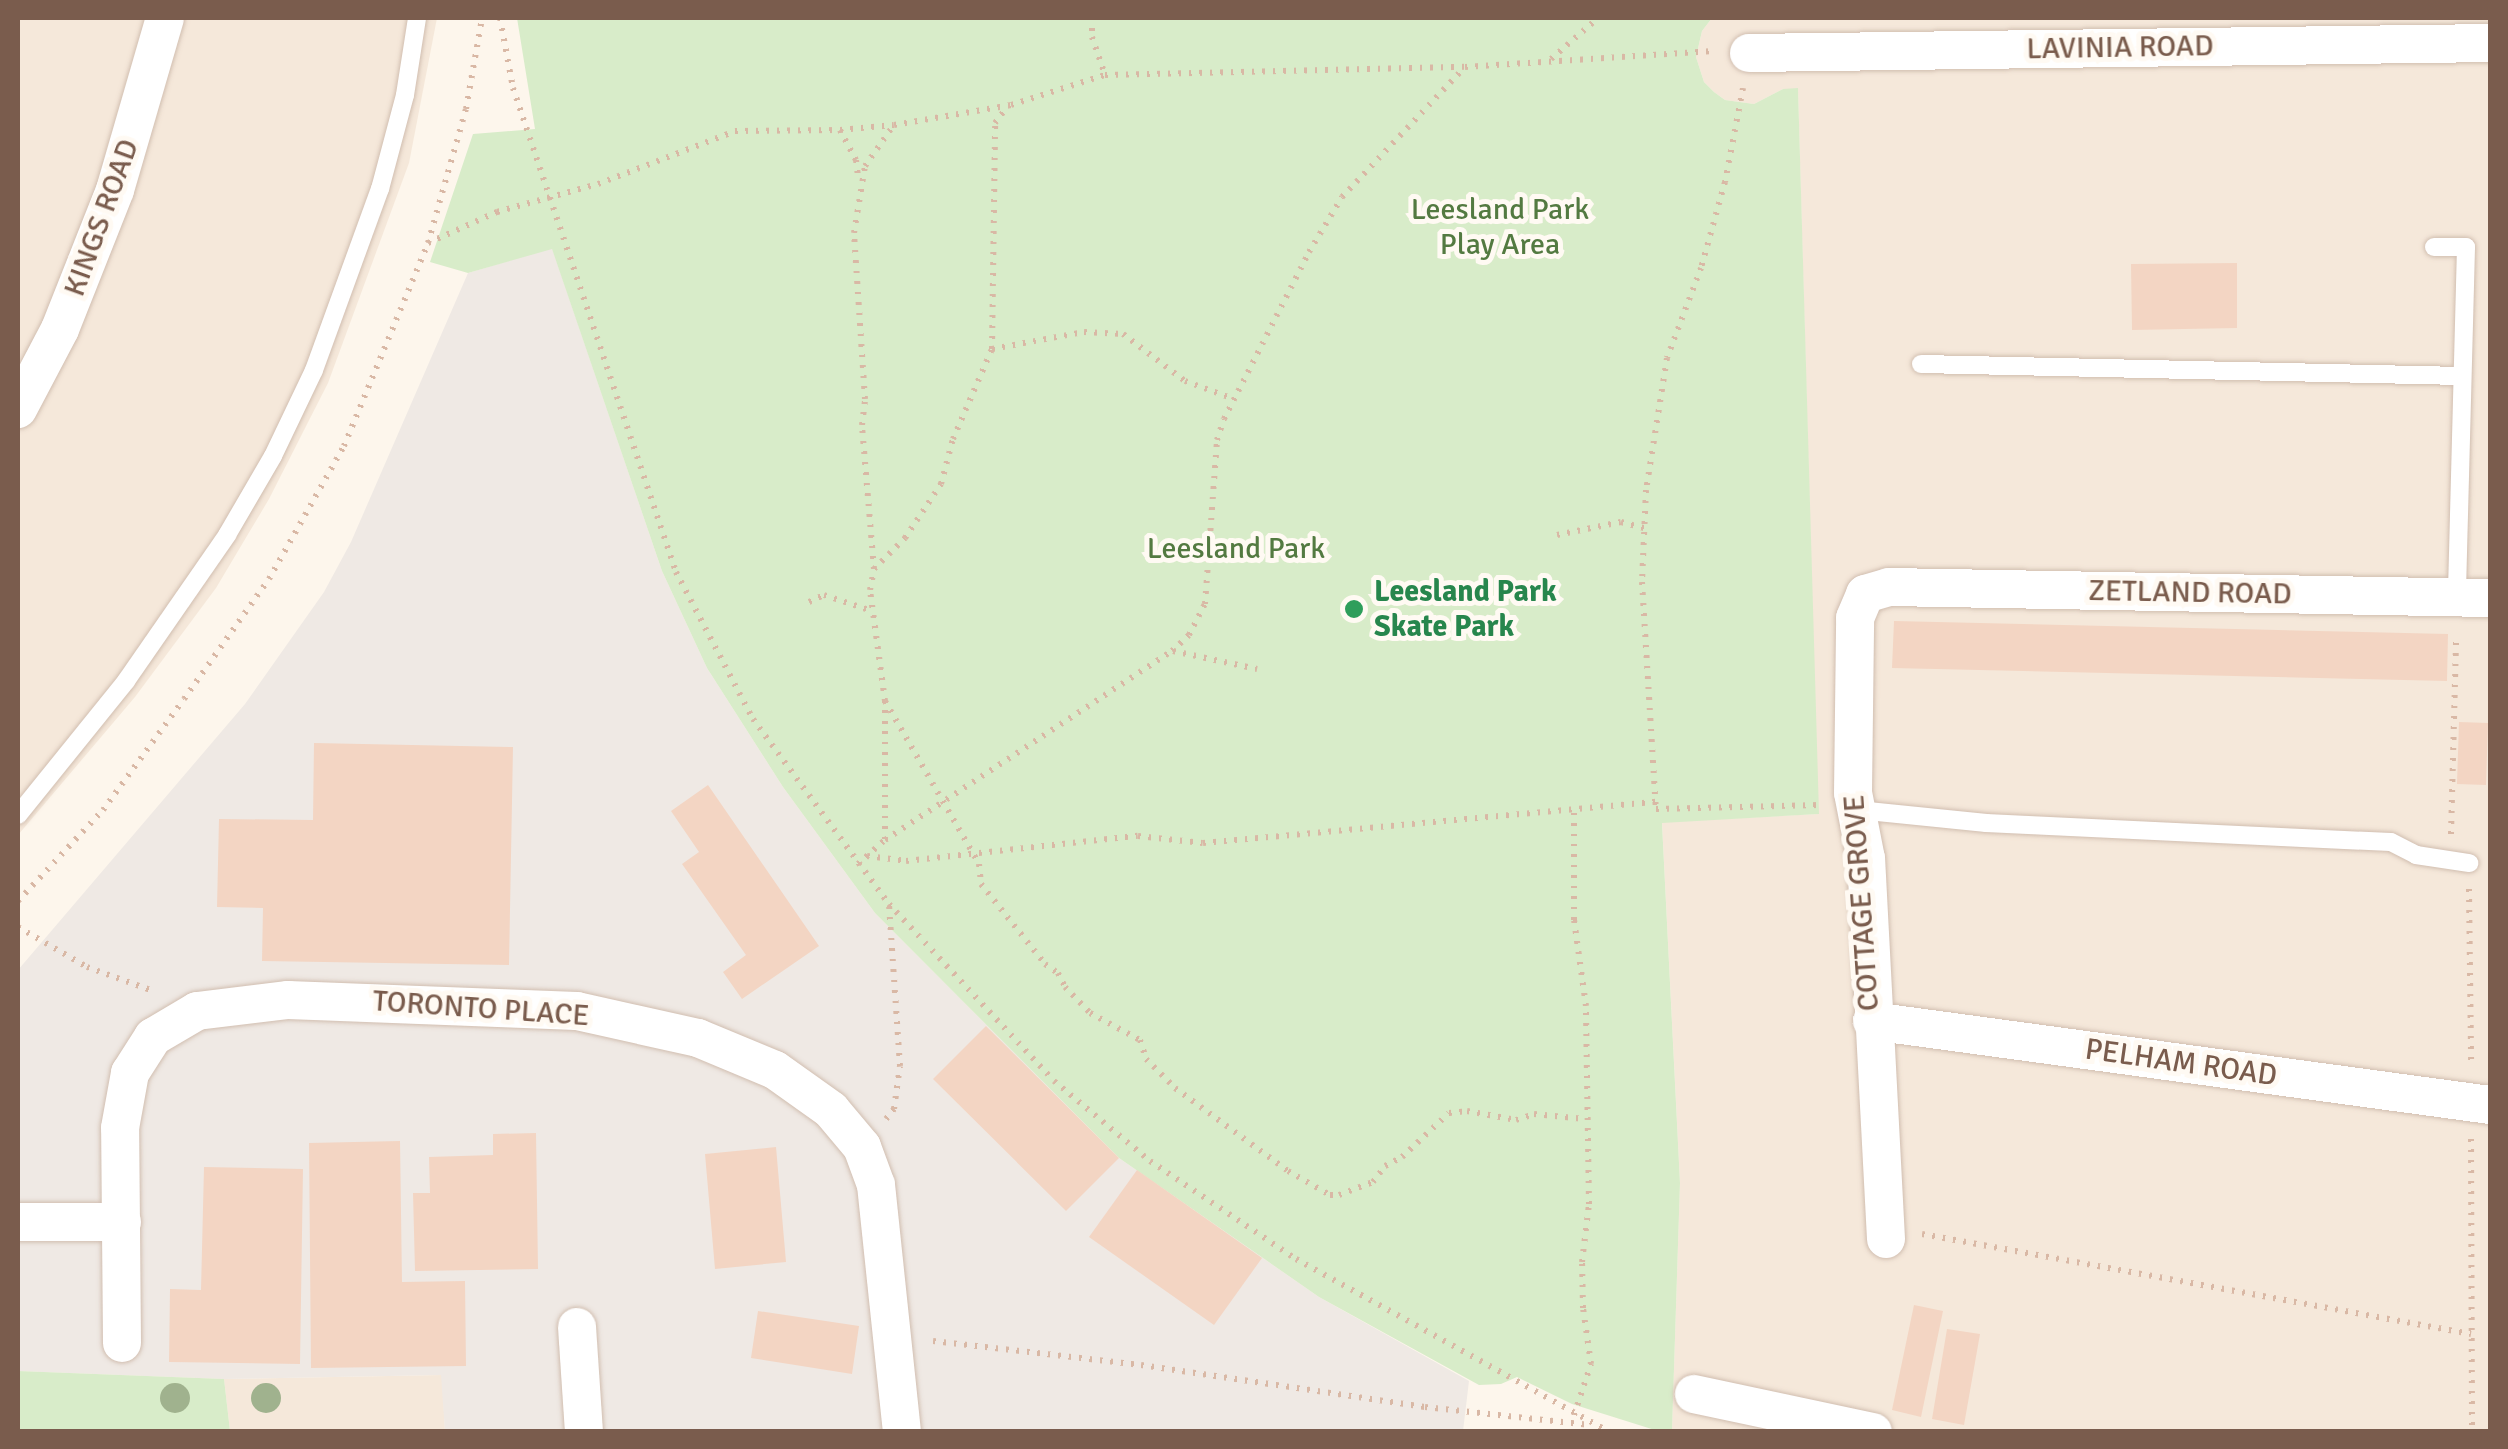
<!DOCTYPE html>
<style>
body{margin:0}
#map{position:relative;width:2508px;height:1449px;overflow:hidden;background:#fdf6ec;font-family:Signika,sans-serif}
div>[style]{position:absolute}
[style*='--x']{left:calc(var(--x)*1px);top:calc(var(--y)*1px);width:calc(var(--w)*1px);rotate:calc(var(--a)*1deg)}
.residential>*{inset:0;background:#f5e8da}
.industrial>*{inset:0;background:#efe9e4}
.green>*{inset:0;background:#d8ecc9}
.building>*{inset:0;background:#f3d5c3}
.path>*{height:6px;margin-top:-3px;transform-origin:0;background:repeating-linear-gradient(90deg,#d9b8a5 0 2.5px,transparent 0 10.5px)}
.roads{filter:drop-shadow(0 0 2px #d1beb0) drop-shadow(0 0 2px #d1beb0)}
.service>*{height:18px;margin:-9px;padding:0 9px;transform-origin:9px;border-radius:9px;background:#fff}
.minor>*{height:38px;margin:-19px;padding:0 19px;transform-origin:19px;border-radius:19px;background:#fff}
.trees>*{width:30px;height:30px;margin:-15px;border-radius:50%;background:#a0b28e}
.dots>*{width:28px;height:28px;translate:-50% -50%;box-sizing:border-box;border:5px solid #fffaf3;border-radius:50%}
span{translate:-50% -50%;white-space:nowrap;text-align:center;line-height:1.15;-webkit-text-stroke:10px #fffaf3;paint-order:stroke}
.street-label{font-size:30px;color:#7a5c4d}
.park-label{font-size:30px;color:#537a41}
.leisure-label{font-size:30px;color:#27864d;font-weight:700}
.left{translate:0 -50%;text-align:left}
.frame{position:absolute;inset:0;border:20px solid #7a5c4d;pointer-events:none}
</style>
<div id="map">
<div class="residential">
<i style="clip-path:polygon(18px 18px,437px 18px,409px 163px,328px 383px,269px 499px,216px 588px,135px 697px,18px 835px)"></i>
<i style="clip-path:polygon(1712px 18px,2490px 18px,2490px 1431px,1672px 1431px,1680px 1183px,1662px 822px,1818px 814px,1798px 89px,1783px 89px,1754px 104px,1725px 100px,1714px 92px,1704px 82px,1696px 57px,1702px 31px)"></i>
<i style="clip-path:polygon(442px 1375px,445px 1431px,230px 1431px,224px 1379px)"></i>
</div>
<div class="industrial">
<i style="clip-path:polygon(552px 248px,662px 571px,707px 668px,783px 787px,875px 913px,1119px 1158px,1319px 1297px,1469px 1381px,1463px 1431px,445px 1432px,441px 1375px,224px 1379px,18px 1371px,18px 970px,245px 704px,324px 592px,351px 542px,468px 273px)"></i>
</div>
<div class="green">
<i style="clip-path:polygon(517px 18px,1712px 18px,1702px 31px,1696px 57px,1704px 82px,1714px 92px,1725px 100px,1754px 104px,1783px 89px,1798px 88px,1819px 814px,1662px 823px,1680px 1183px,1672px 1431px,1658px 1431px,1572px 1404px,1517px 1377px,1501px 1384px,1479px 1385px,1319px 1297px,1119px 1158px,875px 913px,783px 787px,707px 668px,662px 571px,552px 249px,468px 273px,430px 262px,473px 134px,535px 129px)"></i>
<i style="clip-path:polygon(18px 1371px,224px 1379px,230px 1431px,18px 1431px)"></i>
</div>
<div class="building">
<i style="clip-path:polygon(2237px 263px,2237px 328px,2132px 330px,2131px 264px)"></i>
<i style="clip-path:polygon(1894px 621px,2448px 634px,2447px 681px,1892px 668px)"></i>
<i style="clip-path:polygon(2459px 722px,2488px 723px,2486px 785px,2457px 784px)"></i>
<i style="clip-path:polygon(314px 743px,513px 747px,509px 965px,262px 961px,263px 908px,217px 907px,219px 819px,313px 820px)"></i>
<i style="clip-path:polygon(708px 785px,819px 946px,742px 999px,723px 972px,746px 955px,682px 864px,699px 852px,671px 811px)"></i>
<i style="clip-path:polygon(986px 1026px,1119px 1158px,1066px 1211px,933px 1079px)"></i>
<i style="clip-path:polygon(536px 1133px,538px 1269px,415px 1271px,413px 1193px,430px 1193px,429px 1157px,493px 1155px,493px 1134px)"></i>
<i style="clip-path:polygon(400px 1141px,402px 1282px,465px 1281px,466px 1366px,311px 1368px,309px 1143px)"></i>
<i style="clip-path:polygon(776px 1147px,786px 1262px,715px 1269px,705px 1154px)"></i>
<i style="clip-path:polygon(204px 1167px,303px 1169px,300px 1364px,169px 1362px,170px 1289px,201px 1290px)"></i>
<i style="clip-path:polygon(1137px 1170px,1262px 1258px,1214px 1325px,1089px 1237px)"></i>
<i style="clip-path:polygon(1914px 1305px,1943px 1311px,1921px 1417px,1892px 1410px)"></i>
<i style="clip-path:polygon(758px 1311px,859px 1326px,852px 1374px,751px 1358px)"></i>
<i style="clip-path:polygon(1947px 1329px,1980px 1334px,1964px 1425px,1932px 1419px)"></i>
</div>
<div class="path">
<i style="--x:500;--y:18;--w:71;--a:79.5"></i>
<i style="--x:513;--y:88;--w:511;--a:71.39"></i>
<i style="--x:676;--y:572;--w:166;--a:62.4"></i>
<i style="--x:753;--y:719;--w:230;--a:53.7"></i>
<i style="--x:889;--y:904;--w:242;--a:47"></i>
<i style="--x:1054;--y:1081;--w:125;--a:39.8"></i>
<i style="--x:1150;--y:1161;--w:176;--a:33.9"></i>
<i style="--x:1296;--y:1259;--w:359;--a:28.9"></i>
<i style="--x:1092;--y:18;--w:19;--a:90"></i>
<i style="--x:1092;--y:37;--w:39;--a:71"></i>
<i style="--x:1551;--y:59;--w:62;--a:-41.1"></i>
<i style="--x:1743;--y:88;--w:96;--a:100.8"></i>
<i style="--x:1725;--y:182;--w:89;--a:105.6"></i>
<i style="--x:1701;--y:268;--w:96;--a:110.7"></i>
<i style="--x:1667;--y:358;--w:134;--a:99"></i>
<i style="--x:1646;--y:490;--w:92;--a:92.5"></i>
<i style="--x:1642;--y:582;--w:227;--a:86.5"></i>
<i style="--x:1656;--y:809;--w:163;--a:-1.4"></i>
<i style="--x:840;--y:130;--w:34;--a:62"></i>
<i style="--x:856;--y:160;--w:16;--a:83"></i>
<i style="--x:428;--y:243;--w:76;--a:-24.2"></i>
<i style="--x:497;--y:212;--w:105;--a:-15.5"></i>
<i style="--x:598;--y:184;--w:147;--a:-21.1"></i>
<i style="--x:735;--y:131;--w:105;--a:-0.5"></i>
<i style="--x:840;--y:130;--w:54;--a:-5.3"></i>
<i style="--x:894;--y:125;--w:119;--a:-9.7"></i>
<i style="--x:1011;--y:105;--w:99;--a:-17.7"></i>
<i style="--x:1105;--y:75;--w:360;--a:-1.3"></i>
<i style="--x:1465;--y:67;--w:249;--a:-3.7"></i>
<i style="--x:992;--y:349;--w:94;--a:-10.5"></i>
<i style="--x:1084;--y:332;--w:39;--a:3"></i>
<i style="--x:1123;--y:334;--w:78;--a:37.2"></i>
<i style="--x:1185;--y:381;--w:52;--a:20.2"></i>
<i style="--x:1557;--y:535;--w:65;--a:-11.5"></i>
<i style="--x:1621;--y:522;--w:24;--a:15"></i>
<i style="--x:874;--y:569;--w:144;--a:-94.8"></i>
<i style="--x:862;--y:425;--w:26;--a:-83"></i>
<i style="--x:865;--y:399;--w:166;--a:-93.8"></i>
<i style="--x:854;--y:233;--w:68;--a:-80.7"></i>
<i style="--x:865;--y:166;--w:49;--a:-55"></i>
<i style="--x:809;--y:602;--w:17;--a:-25"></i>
<i style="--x:824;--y:595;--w:51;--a:18.4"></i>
<i style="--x:1173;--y:651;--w:86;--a:12.1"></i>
<i style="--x:885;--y:701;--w:188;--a:60"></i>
<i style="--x:979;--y:864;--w:20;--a:84"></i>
<i style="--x:981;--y:884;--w:102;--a:51.3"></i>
<i style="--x:1045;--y:964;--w:16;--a:35"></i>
<i style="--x:1058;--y:973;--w:16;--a:63"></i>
<i style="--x:1065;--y:987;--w:36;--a:46"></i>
<i style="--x:1090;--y:1013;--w:57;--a:28.4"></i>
<i style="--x:1140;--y:1040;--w:20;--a:72"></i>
<i style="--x:1146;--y:1059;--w:41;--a:45"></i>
<i style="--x:1175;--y:1088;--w:140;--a:36.3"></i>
<i style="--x:1288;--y:1171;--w:48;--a:29.7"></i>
<i style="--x:1330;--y:1195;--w:9;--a:0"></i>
<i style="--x:1339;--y:1195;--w:36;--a:-21"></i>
<i style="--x:1373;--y:1182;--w:20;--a:-53"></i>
<i style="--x:1385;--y:1166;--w:19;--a:-28"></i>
<i style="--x:1402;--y:1157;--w:64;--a:-43.1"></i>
<i style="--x:1449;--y:1113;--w:18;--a:-6"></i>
<i style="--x:1467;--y:1111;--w:50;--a:10.4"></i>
<i style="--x:1516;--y:1120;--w:19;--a:-18"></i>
<i style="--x:1534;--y:1114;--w:51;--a:5.6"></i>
<i style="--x:2451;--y:834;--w:197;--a:-88.5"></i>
<i style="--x:885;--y:839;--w:138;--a:-90"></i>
<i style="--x:885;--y:701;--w:112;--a:-97.7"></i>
<i style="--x:870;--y:590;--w:21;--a:-79"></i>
<i style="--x:874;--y:569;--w:44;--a:-45"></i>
<i style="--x:905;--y:538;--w:65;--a:-56.3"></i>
<i style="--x:941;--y:484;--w:47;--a:-75.1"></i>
<i style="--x:953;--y:439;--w:98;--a:-66.6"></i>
<i style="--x:992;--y:349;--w:226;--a:-89.2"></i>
<i style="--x:995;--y:123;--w:20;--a:-53"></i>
<i style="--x:867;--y:856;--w:39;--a:7"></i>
<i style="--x:906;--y:861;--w:233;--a:-6.2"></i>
<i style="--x:1138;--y:836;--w:65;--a:6.1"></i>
<i style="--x:1203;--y:843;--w:455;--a:-5.2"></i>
<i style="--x:858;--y:864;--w:36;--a:-42"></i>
<i style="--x:885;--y:840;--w:344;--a:-33.4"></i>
<i style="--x:1172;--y:651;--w:23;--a:-43"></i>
<i style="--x:1189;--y:635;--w:35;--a:-63"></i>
<i style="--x:1205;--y:604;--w:164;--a:-85.8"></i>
<i style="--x:1217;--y:440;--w:22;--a:-72"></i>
<i style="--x:1224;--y:419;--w:187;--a:-63"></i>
<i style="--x:1309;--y:252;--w:64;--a:-59"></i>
<i style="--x:1342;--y:197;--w:178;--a:-46.6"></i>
<i style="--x:2469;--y:889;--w:173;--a:89.3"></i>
<i style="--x:18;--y:901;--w:125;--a:-47"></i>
<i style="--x:103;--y:810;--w:137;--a:-53.9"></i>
<i style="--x:184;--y:699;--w:147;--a:-54.7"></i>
<i style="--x:269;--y:579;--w:153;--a:-60.6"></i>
<i style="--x:344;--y:446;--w:220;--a:-67.5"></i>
<i style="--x:428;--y:243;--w:139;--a:-74.2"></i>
<i style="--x:466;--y:109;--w:92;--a:-80"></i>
<i style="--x:18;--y:927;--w:80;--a:30.1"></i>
<i style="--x:87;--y:967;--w:73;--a:19.9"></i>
<i style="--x:886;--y:1119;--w:13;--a:-51"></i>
<i style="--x:894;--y:1109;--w:43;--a:-82.1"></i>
<i style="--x:900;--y:1066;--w:161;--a:-93.9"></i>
<i style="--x:2471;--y:1139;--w:293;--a:89.8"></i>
<i style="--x:1922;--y:1234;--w:558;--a:10.32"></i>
<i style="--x:933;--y:1341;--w:209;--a:6.6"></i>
<i style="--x:1141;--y:1365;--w:287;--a:8.4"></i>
<i style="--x:1425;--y:1407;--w:166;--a:6.2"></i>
<i style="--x:1574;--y:1415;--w:54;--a:-71.6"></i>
<i style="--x:1591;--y:1364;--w:57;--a:-98.1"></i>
<i style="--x:1583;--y:1308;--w:46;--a:-91.2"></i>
<i style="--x:1582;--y:1262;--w:58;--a:-83.1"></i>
<i style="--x:1589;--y:1204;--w:198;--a:-90.9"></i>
<i style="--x:1586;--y:1006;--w:87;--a:-97.9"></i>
<i style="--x:1574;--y:920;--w:112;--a:-90"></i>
</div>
<div class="roads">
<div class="service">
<i style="--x:2434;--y:247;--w:32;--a:0"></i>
<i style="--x:2466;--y:247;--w:351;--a:91.5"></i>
<i style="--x:1921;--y:364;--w:541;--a:1.27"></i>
<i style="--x:1858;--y:810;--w:129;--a:5.8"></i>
<i style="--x:1986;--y:823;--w:405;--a:2.7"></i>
<i style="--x:2391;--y:842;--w:28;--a:27"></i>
<i style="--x:2416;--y:855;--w:54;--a:8.6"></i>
<i style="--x:18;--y:815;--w:172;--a:-51.1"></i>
<i style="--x:126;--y:681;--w:178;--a:-55.3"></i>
<i style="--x:227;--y:535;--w:91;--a:-59.8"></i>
<i style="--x:273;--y:456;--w:95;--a:-64.5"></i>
<i style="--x:314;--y:370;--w:193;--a:-70"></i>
<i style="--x:380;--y:189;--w:97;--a:-75.1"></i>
<i style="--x:405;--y:95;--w:78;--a:-81.1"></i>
</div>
<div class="minor">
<i style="--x:1749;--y:53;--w:741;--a:-0.77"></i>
<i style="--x:18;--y:409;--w:90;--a:-62.3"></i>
<i style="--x:60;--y:329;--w:149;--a:-68.4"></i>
<i style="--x:115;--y:190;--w:179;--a:-73.8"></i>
<i style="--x:1872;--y:1021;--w:624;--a:7.74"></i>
<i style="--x:18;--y:1222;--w:104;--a:0"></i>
<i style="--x:1886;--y:1239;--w:381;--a:-93"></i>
<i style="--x:1866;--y:859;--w:67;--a:-101.1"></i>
<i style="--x:1853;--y:793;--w:175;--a:-89.3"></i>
<i style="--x:1855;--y:618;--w:26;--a:-67"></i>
<i style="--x:1865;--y:594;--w:25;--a:-16"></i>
<i style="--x:1889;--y:587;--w:601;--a:1.05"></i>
<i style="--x:577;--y:1327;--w:105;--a:86.2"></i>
<i style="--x:122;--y:1343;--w:215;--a:-90.5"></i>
<i style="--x:120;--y:1128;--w:56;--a:-79.7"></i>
<i style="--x:130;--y:1073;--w:43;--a:-57.4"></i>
<i style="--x:153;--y:1037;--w:51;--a:-30.6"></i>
<i style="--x:197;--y:1011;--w:92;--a:-6.9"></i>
<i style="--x:288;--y:1000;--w:289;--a:2.2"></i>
<i style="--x:577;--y:1011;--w:124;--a:12.6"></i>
<i style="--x:698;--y:1038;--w:83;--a:22.6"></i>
<i style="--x:775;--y:1070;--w:69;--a:35.5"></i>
<i style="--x:831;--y:1110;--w:48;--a:50"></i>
<i style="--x:862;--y:1147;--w:40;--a:69.8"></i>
<i style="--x:876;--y:1185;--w:248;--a:84"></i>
<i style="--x:1694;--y:1394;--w:183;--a:12"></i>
</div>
</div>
<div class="trees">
<i style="left:175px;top:1398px"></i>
<i style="left:266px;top:1398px"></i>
</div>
<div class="dots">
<i style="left:1354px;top:609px;background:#2e9e5b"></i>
</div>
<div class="street-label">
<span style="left:2120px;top:48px;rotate:-1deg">LAVINIA ROAD</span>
<span style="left:102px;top:218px;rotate:-70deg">KINGS ROAD</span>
<span style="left:2190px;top:593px;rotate:1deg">ZETLAND ROAD</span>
<span style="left:1862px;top:903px;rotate:-94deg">COTTAGE GROVE</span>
<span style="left:481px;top:1009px;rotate:4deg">TORONTO PLACE</span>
<span style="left:2181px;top:1063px;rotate:8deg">PELHAM ROAD</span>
</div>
<div class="park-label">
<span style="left:1500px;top:227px">Leesland Park<br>Play Area</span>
<span style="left:1236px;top:549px">Leesland Park</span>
</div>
<div class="leisure-label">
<span class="left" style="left:1374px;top:609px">Leesland Park<br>Skate Park</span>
</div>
<div class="frame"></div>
</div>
